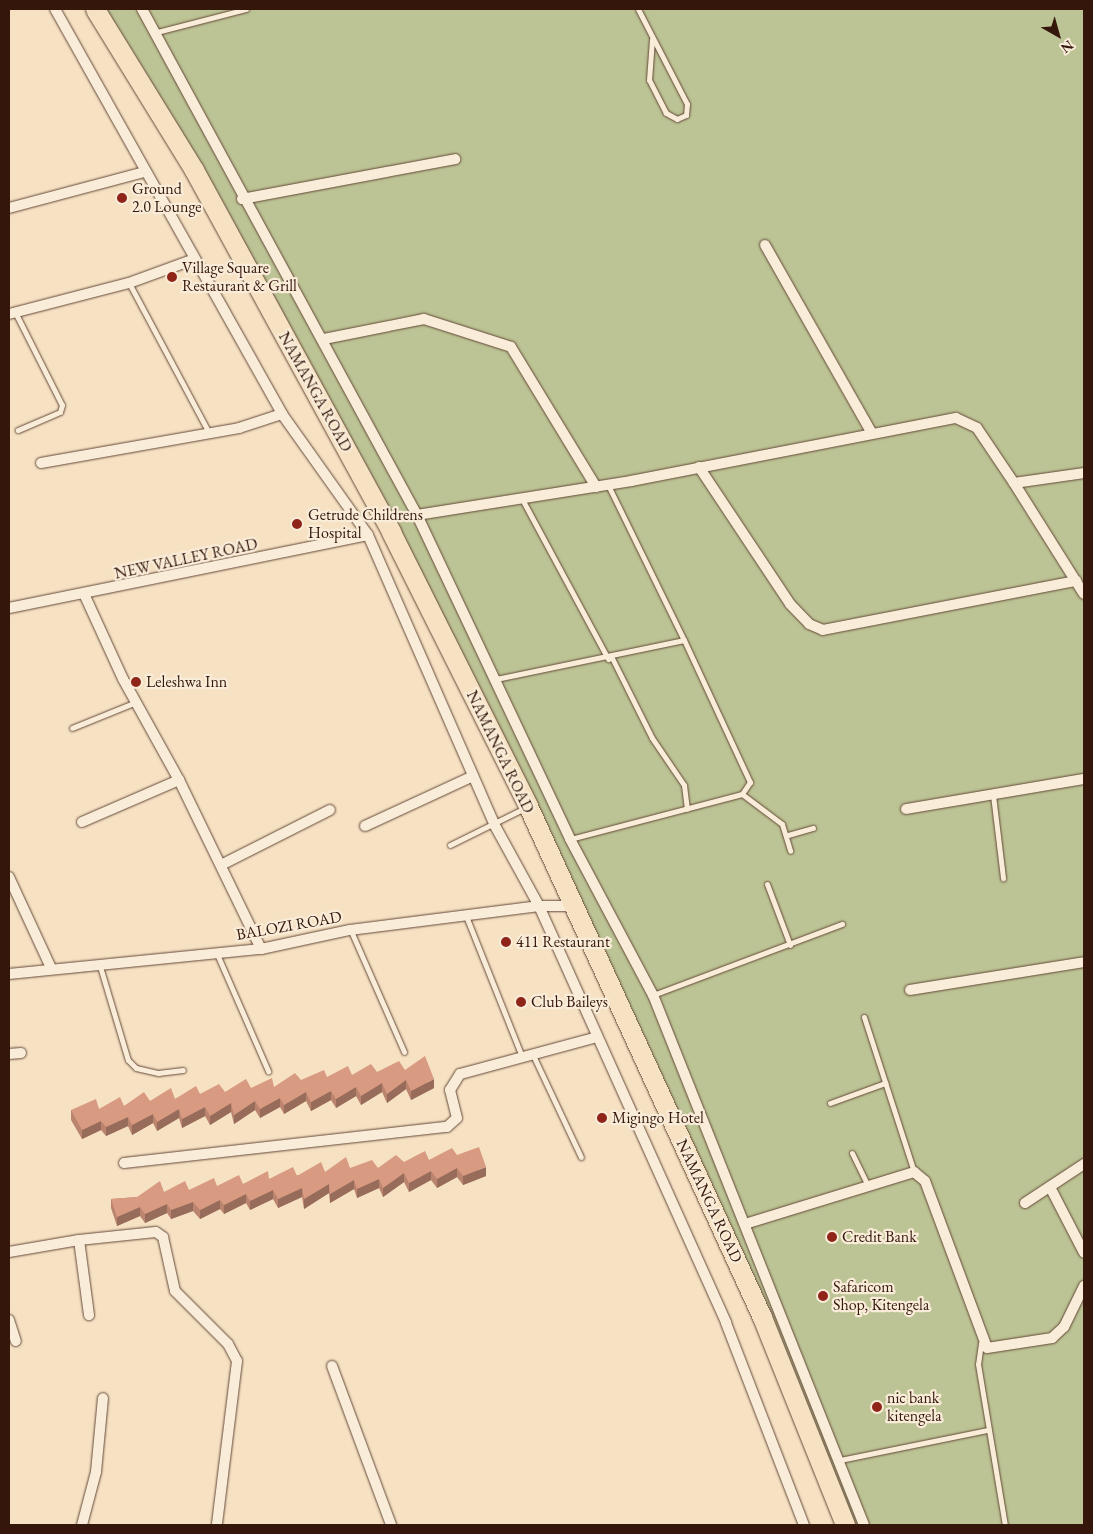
<!DOCTYPE html>
<style>
body{margin:0}
#map{position:relative;width:1093px;height:1534px;overflow:hidden;background:#f6e1c3;font-family:"EB Garamond",serif}
div>[style]{position:absolute}
[style*='--x']{left:calc(var(--x)*1px);top:calc(var(--y)*1px);width:calc(var(--w)*1px);rotate:calc(var(--a)*1deg)}
.green>*{inset:0;background:#bcc394}
.roads{filter:drop-shadow(0 0 1px #644938) drop-shadow(0 0 1px #644938)}
.lane>*{height:5px;margin:-2.5px;padding:0 2.5px;transform-origin:2.5px;border-radius:2.5px;background:#f9ecd8}
.street>*{height:10px;margin:-5px;padding:0 5px;transform-origin:5px;border-radius:5px;background:#f9ecd8}
.highway>*{height:19px;margin:-9.5px;padding:0 9.5px;transform-origin:9.5px;border-radius:9.5px;background:#f6e1c3}
.wall>*{inset:0;background:#ba846f}
.shaded-wall>*{inset:0;background:#976c5a}
.building>*{inset:0;background:#d89a81}
.dots>*{width:14px;height:14px;translate:-50% -50%;box-sizing:border-box;border:2px solid #f9ecd8;border-radius:50%}
span{translate:-50% -50%;white-space:nowrap;text-align:center;line-height:1.15;-webkit-text-stroke:4.5px #f9ecd8;paint-order:stroke}
.poi-label{font-size:16px;color:#34160a}
.left{translate:0 -50%;text-align:left}
.street-label{font-size:16px;color:#34160a}
.frame{position:absolute;inset:0;border:10px solid #34160a;pointer-events:none}
.north{position:absolute;left:1033px;top:10px;width:50px;height:50px;-webkit-text-stroke:4px #f9ecd8;paint-order:stroke;rotate:142deg;font-size:14px;font-weight:700;line-height:20px;text-align:center;color:#34160a}
.north::after{content:'';display:block;margin:auto;width:18px;height:22px;background:#34160a;clip-path:polygon(50% 0,100% 100%,50% 72%,0 100%)}
</style>
<div id="map">
<div class="green">
<i style="clip-path:polygon(95px 9px,1084px 9px,1084px 1525px,845px 1525px,828px 1477px,399px 535px)"></i>
</div>
<div class="roads">
<div class="lane">
<i style="--x:638;--y:9;--w:107;--a:62.7"></i>
<i style="--x:687;--y:104;--w:11;--a:95"></i>
<i style="--x:686;--y:115;--w:10;--a:156"></i>
<i style="--x:677;--y:119;--w:13;--a:-151"></i>
<i style="--x:666;--y:113;--w:37;--a:-117"></i>
<i style="--x:649;--y:80;--w:41;--a:-85.8"></i>
<i style="--x:157;--y:32;--w:92;--a:-14.5"></i>
<i style="--x:129;--y:283;--w:170;--a:61.9"></i>
<i style="--x:15;--y:312;--w:104;--a:63.2"></i>
<i style="--x:62;--y:405;--w:7;--a:106"></i>
<i style="--x:60;--y:412;--w:46;--a:156.8"></i>
<i style="--x:608;--y:485;--w:173;--a:63.9"></i>
<i style="--x:522;--y:499;--w:182;--a:61.7"></i>
<i style="--x:612;--y:658;--w:89;--a:63.4"></i>
<i style="--x:652;--y:738;--w:57;--a:55.8"></i>
<i style="--x:684;--y:785;--w:24;--a:83"></i>
<i style="--x:496;--y:679;--w:192;--a:-11.7"></i>
<i style="--x:684;--y:640;--w:157;--a:65.1"></i>
<i style="--x:750;--y:782;--w:14;--a:124"></i>
<i style="--x:742;--y:794;--w:178;--a:165.3"></i>
<i style="--x:72;--y:728;--w:69;--a:-22.1"></i>
<i style="--x:742;--y:794;--w:50;--a:36.9"></i>
<i style="--x:782;--y:824;--w:28;--a:73"></i>
<i style="--x:993;--y:795;--w:84;--a:83.1"></i>
<i style="--x:788;--y:835;--w:26;--a:-16"></i>
<i style="--x:450;--y:845;--w:84;--a:-26.3"></i>
<i style="--x:767;--y:884;--w:65;--a:69.3"></i>
<i style="--x:466;--y:916;--w:149;--a:68.3"></i>
<i style="--x:351;--y:931;--w:132;--a:66.3"></i>
<i style="--x:217;--y:954;--w:128;--a:66.4"></i>
<i style="--x:99;--y:963;--w:101;--a:73.4"></i>
<i style="--x:128;--y:1060;--w:11;--a:45"></i>
<i style="--x:136;--y:1068;--w:23;--a:13"></i>
<i style="--x:158;--y:1073;--w:25;--a:-7"></i>
<i style="--x:653;--y:995;--w:202;--a:-20.6"></i>
<i style="--x:864;--y:1017;--w:163;--a:72.1"></i>
<i style="--x:532;--y:1053;--w:115;--a:64.8"></i>
<i style="--x:830;--y:1103;--w:59;--a:-20"></i>
<i style="--x:852;--y:1153;--w:37;--a:64"></i>
<i style="--x:981;--y:1343;--w:21;--a:98"></i>
<i style="--x:978;--y:1364;--w:163;--a:80.5"></i>
<i style="--x:840;--y:1460;--w:151;--a:-11.5"></i>
</div>
<div class="street">
<i style="--x:55;--y:9;--w:464;--a:60.7"></i>
<i style="--x:282;--y:414;--w:148;--a:54.6"></i>
<i style="--x:368;--y:535;--w:315;--a:66.4"></i>
<i style="--x:494;--y:824;--w:94;--a:61.2"></i>
<i style="--x:539;--y:906;--w:457;--a:65.8"></i>
<i style="--x:726;--y:1323;--w:217;--a:68.9"></i>
<i style="--x:142;--y:9;--w:576;--a:61.48"></i>
<i style="--x:417;--y:515;--w:358;--a:64.7"></i>
<i style="--x:570;--y:839;--w:177;--a:62"></i>
<i style="--x:653;--y:995;--w:570;--a:68.29"></i>
<i style="--x:242;--y:199;--w:217;--a:-10.6"></i>
<i style="--x:9;--y:208;--w:140;--a:-14.9"></i>
<i style="--x:765;--y:245;--w:216;--a:60.4"></i>
<i style="--x:9;--y:314;--w:124;--a:-14.5"></i>
<i style="--x:129;--y:283;--w:70;--a:-20"></i>
<i style="--x:324;--y:339;--w:102;--a:-11.3"></i>
<i style="--x:424;--y:319;--w:91;--a:17.8"></i>
<i style="--x:511;--y:347;--w:164;--a:58.7"></i>
<i style="--x:41;--y:463;--w:201;--a:-10"></i>
<i style="--x:239;--y:428;--w:45;--a:-18"></i>
<i style="--x:699;--y:467;--w:164;--a:56.4"></i>
<i style="--x:790;--y:604;--w:28;--a:46"></i>
<i style="--x:809;--y:624;--w:15;--a:23"></i>
<i style="--x:823;--y:630;--w:258;--a:-11"></i>
<i style="--x:1014;--y:483;--w:131;--a:57.8"></i>
<i style="--x:417;--y:515;--w:217;--a:-9"></i>
<i style="--x:631;--y:481;--w:331;--a:-11"></i>
<i style="--x:956;--y:418;--w:23;--a:25"></i>
<i style="--x:977;--y:428;--w:66;--a:56.1"></i>
<i style="--x:1014;--y:483;--w:71;--a:-8.1"></i>
<i style="--x:9;--y:608;--w:366;--a:-11.5"></i>
<i style="--x:179;--y:780;--w:188;--a:64.1"></i>
<i style="--x:906;--y:809;--w:181;--a:-9.6"></i>
<i style="--x:82;--y:822;--w:106;--a:-23.4"></i>
<i style="--x:179;--y:780;--w:115;--a:-119"></i>
<i style="--x:123;--y:679;--w:91;--a:-114.6"></i>
<i style="--x:365;--y:826;--w:119;--a:-24.8"></i>
<i style="--x:221;--y:865;--w:122;--a:-26.8"></i>
<i style="--x:9;--y:877;--w:100;--a:65.2"></i>
<i style="--x:9;--y:974;--w:253;--a:-5.7"></i>
<i style="--x:261;--y:949;--w:91;--a:-12.1"></i>
<i style="--x:350;--y:930;--w:191;--a:-7.2"></i>
<i style="--x:539;--y:906;--w:36;--a:0"></i>
<i style="--x:910;--y:990;--w:176;--a:-9.1"></i>
<i style="--x:9;--y:1054;--w:12;--a:-5"></i>
<i style="--x:124;--y:1163;--w:325;--a:-6.4"></i>
<i style="--x:447;--y:1127;--w:13;--a:-42"></i>
<i style="--x:457;--y:1118;--w:29;--a:-104"></i>
<i style="--x:450;--y:1090;--w:19;--a:-58"></i>
<i style="--x:460;--y:1074;--w:142;--a:-15.1"></i>
<i style="--x:1050;--y:1187;--w:74;--a:62.7"></i>
<i style="--x:1025;--y:1203;--w:71;--a:-33.5"></i>
<i style="--x:745;--y:1224;--w:177;--a:-17.1"></i>
<i style="--x:914;--y:1172;--w:14;--a:39"></i>
<i style="--x:925;--y:1181;--w:178;--a:69.6"></i>
<i style="--x:987;--y:1348;--w:66;--a:-8.7"></i>
<i style="--x:1052;--y:1338;--w:16;--a:-43"></i>
<i style="--x:1064;--y:1327;--w:46;--a:-64"></i>
<i style="--x:79;--y:1240;--w:76;--a:82.4"></i>
<i style="--x:9;--y:1252;--w:71;--a:-9.7"></i>
<i style="--x:79;--y:1240;--w:77;--a:-5.9"></i>
<i style="--x:156;--y:1232;--w:9;--a:36"></i>
<i style="--x:163;--y:1237;--w:55;--a:77.5"></i>
<i style="--x:175;--y:1291;--w:75;--a:45"></i>
<i style="--x:228;--y:1344;--w:19;--a:62"></i>
<i style="--x:237;--y:1361;--w:165;--a:97"></i>
<i style="--x:9;--y:1320;--w:22;--a:72"></i>
<i style="--x:332;--y:1366;--w:170;--a:69.6"></i>
<i style="--x:82;--y:1525;--w:55;--a:-75.2"></i>
<i style="--x:96;--y:1472;--w:74;--a:-84.6"></i>
</div>
<div class="highway">
<i style="--x:95;--y:9;--w:189;--a:58.4"></i>
<i style="--x:194;--y:170;--w:412;--a:61.4"></i>
<i style="--x:391;--y:532;--w:306;--a:63.4"></i>
<i style="--x:528;--y:806;--w:562;--a:65.4"></i>
<i style="--x:762;--y:1317;--w:224;--a:68.2"></i>
</div>
</div>
<div class="wall">
<i style="clip-path:polygon(405px 1070px,434px 1088px,411px 1100px,406px 1089px,387px 1103px,382px 1092px,361px 1105px,356px 1096px,336px 1108px,331px 1100px,311px 1111px,306px 1101px,284px 1114px,280px 1107px,260px 1118px,255px 1110px,234px 1124px,231px 1112px,210px 1125px,205px 1116px,182px 1128px,179px 1118px,157px 1131px,153px 1123px,132px 1135px,128px 1126px,106px 1136px,101px 1130px,82px 1139px,71px 1120px,71px 1110px,99px 1109px,124px 1106px,150px 1101px,175px 1099px,200px 1094px,225px 1092px,251px 1088px,274px 1087px,301px 1080px,327px 1077px,352px 1075px,377px 1072px)"></i>
<i style="clip-path:polygon(457px 1155px,486px 1176px,463px 1185px,457px 1177px,437px 1188px,431px 1180px,409px 1192px,404px 1182px,383px 1197px,379px 1188px,357px 1198px,354px 1189px,330px 1203px,329px 1193px,304px 1209px,302px 1197px,278px 1208px,273px 1199px,250px 1210px,246px 1203px,224px 1214px,220px 1209px,200px 1219px,193px 1211px,171px 1219px,167px 1213px,145px 1223px,140px 1216px,117px 1226px,111px 1208px,111px 1199px,137px 1197px,164px 1192px,189px 1190px,217px 1186px,243px 1184px,269px 1179px,325px 1172px,350px 1168px,378px 1168px,404px 1162px,429px 1160px)"></i>
</div>
<div class="shaded-wall">
<i style="clip-path:polygon(434px 1079px,434px 1088px,411px 1100px,411px 1091px)"></i>
<i style="clip-path:polygon(406px 1080px,406px 1089px,387px 1103px,387px 1094px)"></i>
<i style="clip-path:polygon(382px 1083px,382px 1092px,361px 1105px,361px 1096px)"></i>
<i style="clip-path:polygon(356px 1087px,356px 1096px,336px 1108px,336px 1099px)"></i>
<i style="clip-path:polygon(331px 1091px,331px 1100px,311px 1111px,311px 1102px)"></i>
<i style="clip-path:polygon(306px 1092px,306px 1101px,284px 1114px,284px 1105px)"></i>
<i style="clip-path:polygon(280px 1098px,280px 1107px,260px 1118px,260px 1109px)"></i>
<i style="clip-path:polygon(255px 1101px,255px 1110px,234px 1124px,234px 1115px)"></i>
<i style="clip-path:polygon(231px 1103px,231px 1112px,210px 1125px,210px 1116px)"></i>
<i style="clip-path:polygon(205px 1107px,205px 1116px,182px 1128px,182px 1119px)"></i>
<i style="clip-path:polygon(179px 1109px,179px 1118px,157px 1131px,157px 1122px)"></i>
<i style="clip-path:polygon(153px 1114px,153px 1123px,132px 1135px,132px 1125px)"></i>
<i style="clip-path:polygon(128px 1117px,128px 1126px,106px 1136px,106px 1127px)"></i>
<i style="clip-path:polygon(101px 1121px,101px 1130px,82px 1139px,82px 1130px)"></i>
<i style="clip-path:polygon(486px 1167px,486px 1176px,463px 1185px,463px 1176px)"></i>
<i style="clip-path:polygon(457px 1168px,457px 1177px,437px 1188px,437px 1179px)"></i>
<i style="clip-path:polygon(431px 1171px,431px 1180px,409px 1192px,409px 1183px)"></i>
<i style="clip-path:polygon(404px 1173px,404px 1182px,383px 1197px,383px 1188px)"></i>
<i style="clip-path:polygon(379px 1179px,379px 1188px,357px 1198px,357px 1189px)"></i>
<i style="clip-path:polygon(354px 1180px,354px 1189px,330px 1203px,330px 1194px)"></i>
<i style="clip-path:polygon(329px 1184px,329px 1193px,304px 1209px,304px 1199px)"></i>
<i style="clip-path:polygon(302px 1188px,302px 1197px,278px 1208px,278px 1199px)"></i>
<i style="clip-path:polygon(273px 1190px,273px 1199px,250px 1210px,250px 1201px)"></i>
<i style="clip-path:polygon(246px 1194px,246px 1203px,224px 1214px,224px 1205px)"></i>
<i style="clip-path:polygon(220px 1200px,220px 1209px,200px 1219px,200px 1210px)"></i>
<i style="clip-path:polygon(193px 1202px,193px 1211px,171px 1219px,171px 1210px)"></i>
<i style="clip-path:polygon(167px 1204px,167px 1213px,145px 1223px,145px 1214px)"></i>
<i style="clip-path:polygon(140px 1207px,140px 1216px,117px 1226px,117px 1217px)"></i>
</div>
<div class="building">
<i style="clip-path:polygon(425px 1056px,434px 1079px,411px 1091px,406px 1080px,387px 1094px,382px 1083px,361px 1096px,356px 1087px,336px 1099px,331px 1091px,311px 1102px,306px 1092px,284px 1105px,280px 1098px,260px 1109px,255px 1101px,234px 1115px,231px 1103px,210px 1116px,205px 1107px,182px 1119px,179px 1109px,157px 1122px,153px 1114px,132px 1125px,128px 1117px,106px 1127px,101px 1121px,82px 1130px,71px 1110px,96px 1099px,99px 1109px,120px 1097px,124px 1106px,144px 1092px,150px 1101px,171px 1088px,175px 1099px,196px 1086px,200px 1094px,219px 1084px,225px 1092px,246px 1079px,251px 1088px,272px 1078px,274px 1087px,295px 1073px,301px 1080px,324px 1070px,327px 1077px,348px 1066px,352px 1075px,371px 1064px,377px 1072px,399px 1061px,405px 1070px)"></i>
<i style="clip-path:polygon(479px 1147px,486px 1167px,463px 1176px,457px 1168px,437px 1179px,431px 1171px,409px 1183px,404px 1173px,383px 1188px,379px 1179px,357px 1189px,354px 1180px,330px 1194px,329px 1184px,304px 1199px,302px 1188px,278px 1199px,273px 1190px,250px 1201px,246px 1194px,224px 1205px,220px 1200px,200px 1210px,193px 1202px,171px 1210px,167px 1204px,145px 1214px,140px 1207px,117px 1217px,111px 1199px,137px 1197px,160px 1181px,164px 1192px,185px 1181px,189px 1190px,214px 1178px,217px 1186px,239px 1175px,243px 1184px,268px 1171px,269px 1179px,293px 1167px,297px 1176px,321px 1162px,325px 1172px,346px 1157px,350px 1168px,372px 1160px,378px 1168px,396px 1155px,404px 1162px,425px 1151px,429px 1160px,452px 1148px,457px 1155px)"></i>
</div>
<div class="dots">
<i style="left:122px;top:198px;background:#8f2418"></i>
<i style="left:172px;top:277px;background:#8f2418"></i>
<i style="left:297px;top:524px;background:#8f2418"></i>
<i style="left:136px;top:682px;background:#8f2418"></i>
<i style="left:506px;top:942px;background:#8f2418"></i>
<i style="left:521px;top:1002px;background:#8f2418"></i>
<i style="left:602px;top:1118px;background:#8f2418"></i>
<i style="left:832px;top:1237px;background:#8f2418"></i>
<i style="left:823px;top:1296px;background:#8f2418"></i>
<i style="left:877px;top:1407px;background:#8f2418"></i>
</div>
<div class="poi-label">
<span class="left" style="left:132px;top:198px">Ground<br>2.0 Lounge</span>
<span class="left" style="left:182px;top:277px">Village Square<br>Restaurant &amp; Grill</span>
<span class="left" style="left:308px;top:524px">Getrude Childrens<br>Hospital</span>
<span class="left" style="left:146px;top:682px">Leleshwa Inn</span>
<span class="left" style="left:516px;top:942px">411 Restaurant</span>
<span class="left" style="left:531px;top:1002px">Club Baileys</span>
<span class="left" style="left:612px;top:1118px">Migingo Hotel</span>
<span class="left" style="left:842px;top:1237px">Credit Bank</span>
<span class="left" style="left:833px;top:1296px">Safaricom<br>Shop, Kitengela</span>
<span class="left" style="left:887px;top:1407px">nic bank<br>kitengela</span>
</div>
<div class="street-label">
<span style="left:315px;top:392px;rotate:61deg">NAMANGA ROAD</span>
<span style="left:186px;top:559px;rotate:-12deg">NEW VALLEY ROAD</span>
<span style="left:500px;top:752px;rotate:64deg">NAMANGA ROAD</span>
<span style="left:289px;top:926px;rotate:-10deg">BALOZI ROAD</span>
<span style="left:709px;top:1201px;rotate:65deg">NAMANGA ROAD</span>
</div>
<div class="frame"></div>
<div class="north">N</div>
</div>
